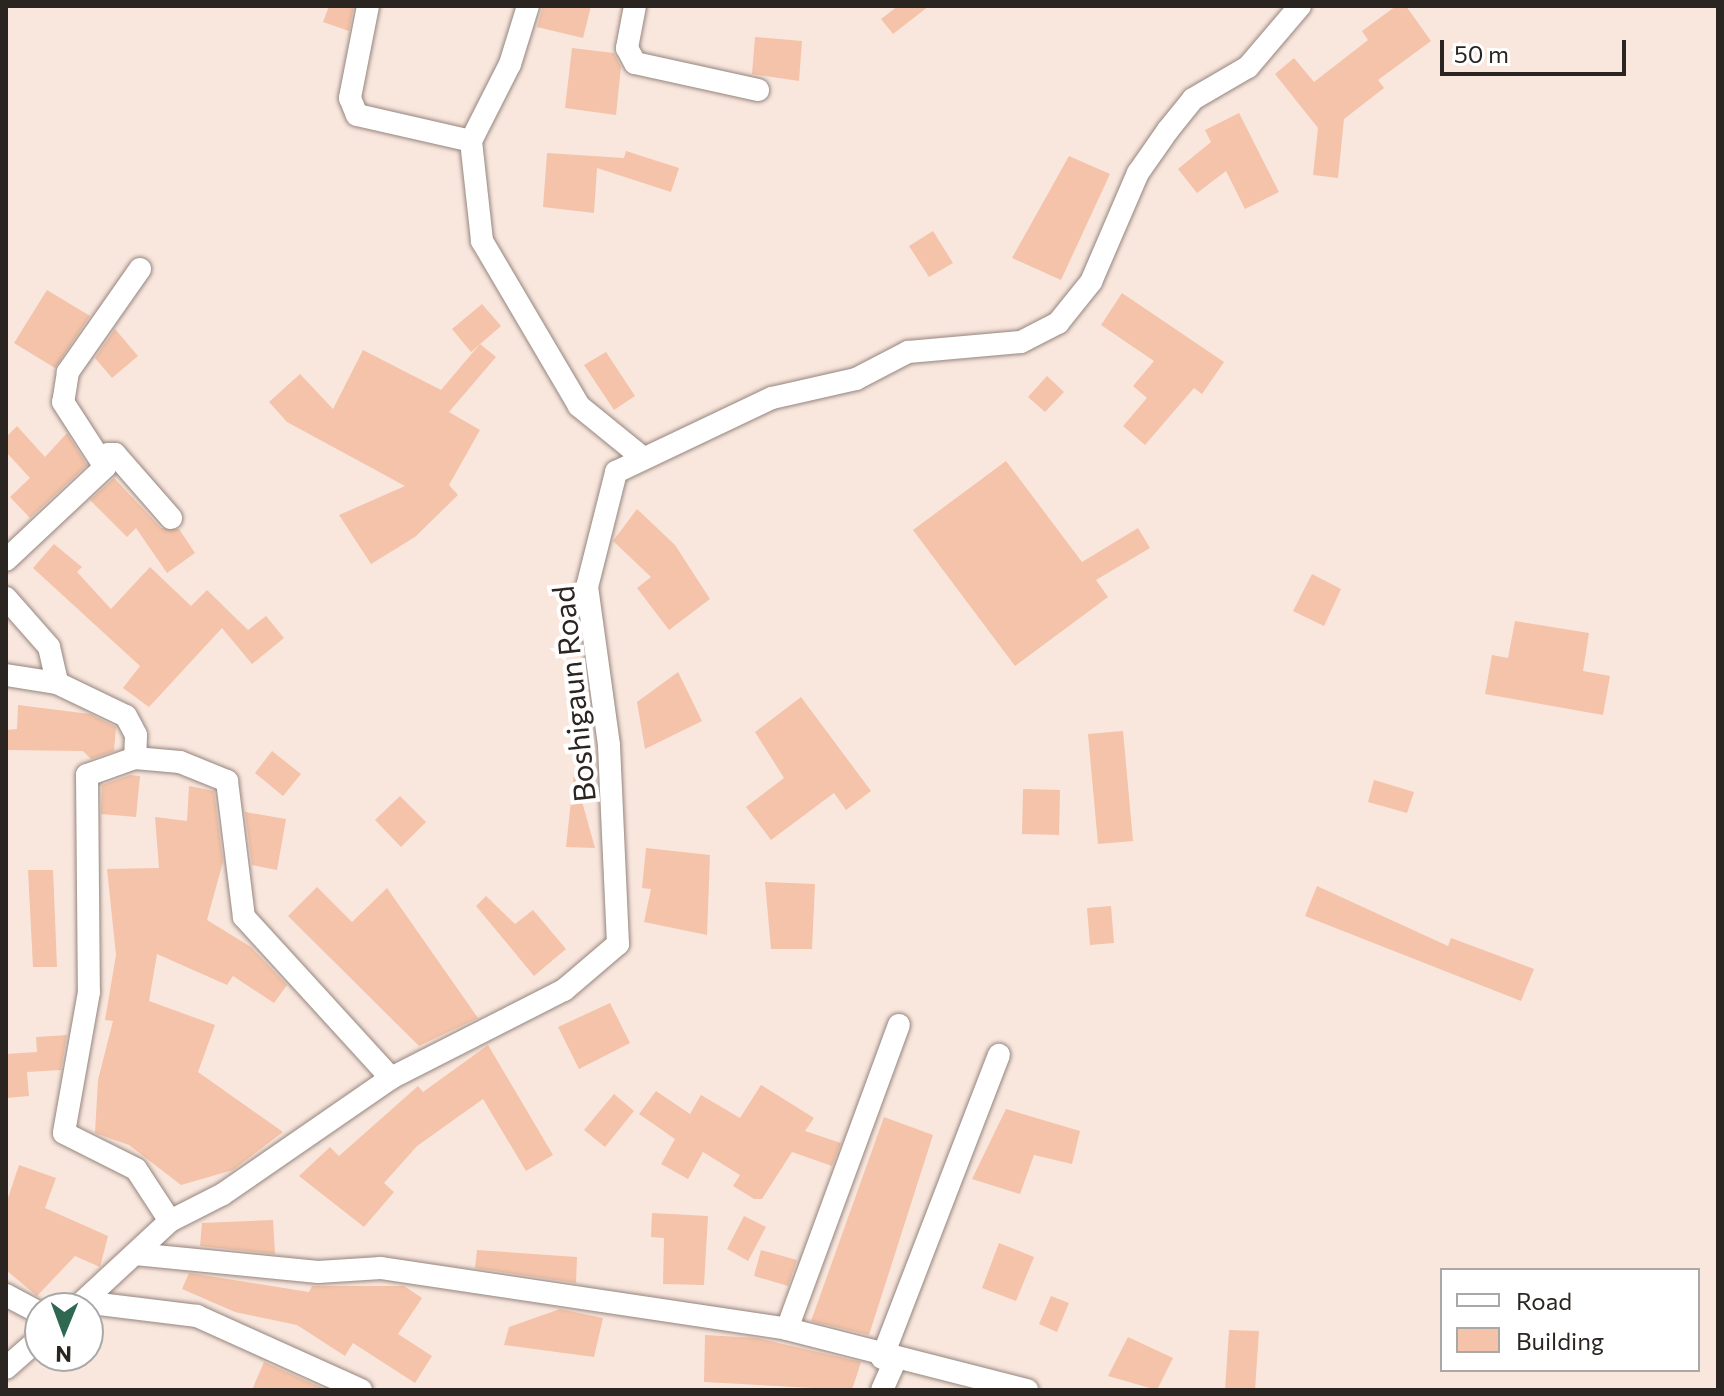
<!DOCTYPE html>
<style>
body{margin:0}
#map{position:relative;width:1724px;height:1396px;overflow:hidden;background:#f9e7de;font-family:Commissioner,sans-serif}
div>[style]{position:absolute}
[style*='--x']{left:calc(var(--x)*1px);top:calc(var(--y)*1px);width:calc(var(--w)*1px);rotate:calc(var(--a)*1deg)}
.building>*{inset:0;background:#f4c3a9}
.roads{filter:drop-shadow(0 0 2px #95857d) drop-shadow(0 0 2px #95857d)}
.street>*{height:22px;margin:-11px;padding:0 11px;transform-origin:11px;border-radius:11px;background:#fff}
span{translate:-50% -50%;white-space:nowrap;text-align:center;line-height:1.15;-webkit-text-stroke:8px #fff;paint-order:stroke}
.street-label{font-size:30px;color:#2b2522}
.frame{position:absolute;inset:0;border:8px solid #2b2522;pointer-events:none}
.legend{position:absolute;left:1440px;top:1268px;width:260px;height:104px;box-sizing:border-box;background:#fff;border:2px solid #aaa8a7;margin:0;padding:10px 14px;list-style:none;font-size:24px;color:#2b2522}
.legend li{display:flex;align-items:center;gap:16px;height:40px}
.legend b{width:40px;border:2px solid #aaa8a7}
.north{position:absolute;left:24px;top:1292px;width:80px;height:80px;box-sizing:border-box;background:#fff;border:2px solid #aaa8a7;border-radius:50%;rotate:181deg;font-size:22px;font-weight:700;line-height:32px;text-align:center;color:#2b2522}
.north::after{content:'';display:block;margin:auto;width:28px;height:36px;background:#2f6851;clip-path:polygon(50% 0,100% 100%,50% 72%,0 100%)}
.scale{position:absolute;left:1440px;top:40px;width:186px;height:36px;box-sizing:border-box;border:4px solid #2b2522;border-top:0;padding-left:10px;font-size:24px;line-height:28px;white-space:nowrap;color:#2b2522;-webkit-text-stroke:6px #fff;paint-order:stroke}
</style>
<div id="map">
<div class="building">
<i style="clip-path:polygon(329px 6px,354px 6px,349px 31px,323px 22px)"></i>
<i style="clip-path:polygon(543px 6px,591px 6px,583px 38px,537px 27px)"></i>
<i style="clip-path:polygon(898px 6px,929px 6px,893px 34px,881px 19px)"></i>
<i style="clip-path:polygon(1396px 6px,1406px 6px,1431px 41px,1378px 80px,1384px 88px,1344px 119px,1338px 178px,1313px 175px,1318px 128px,1275px 74px,1294px 58px,1314px 82px,1368px 40px,1362px 31px)"></i>
<i style="clip-path:polygon(755px 37px,802px 41px,799px 81px,752px 74px)"></i>
<i style="clip-path:polygon(572px 48px,614px 53px,621px 67px,616px 115px,565px 108px)"></i>
<i style="clip-path:polygon(1239px 113px,1279px 192px,1245px 209px,1226px 171px,1197px 193px,1178px 169px,1211px 142px,1205px 130px)"></i>
<i style="clip-path:polygon(626px 151px,679px 168px,671px 192px,597px 168px,594px 213px,543px 207px,547px 153px,624px 158px)"></i>
<i style="clip-path:polygon(1069px 156px,1110px 174px,1061px 280px,1012px 258px)"></i>
<i style="clip-path:polygon(933px 231px,953px 263px,929px 277px,909px 246px)"></i>
<i style="clip-path:polygon(47px 290px,90px 316px,55px 368px,14px 343px)"></i>
<i style="clip-path:polygon(1122px 293px,1224px 362px,1202px 394px,1194px 388px,1145px 445px,1123px 426px,1147px 398px,1133px 386px,1154px 361px,1101px 325px)"></i>
<i style="clip-path:polygon(482px 304px,501px 326px,471px 352px,452px 329px)"></i>
<i style="clip-path:polygon(115px 329px,138px 356px,112px 378px,95px 358px)"></i>
<i style="clip-path:polygon(480px 344px,496px 357px,449px 412px,480px 430px,449px 485px,458px 495px,415px 537px,371px 564px,339px 515px,405px 486px,287px 422px,269px 402px,300px 374px,333px 409px,363px 350px,441px 390px)"></i>
<i style="clip-path:polygon(606px 352px,635px 396px,614px 410px,584px 365px)"></i>
<i style="clip-path:polygon(1047px 376px,1064px 392px,1045px 412px,1028px 397px)"></i>
<i style="clip-path:polygon(17px 426px,45px 457px,67px 433px,87px 465px,30px 518px,10px 497px,30px 478px,6px 452px,6px 437px)"></i>
<i style="clip-path:polygon(1006px 461px,1082px 562px,1138px 528px,1150px 548px,1096px 580px,1108px 597px,1015px 666px,913px 530px)"></i>
<i style="clip-path:polygon(114px 478px,161px 528px,179px 529px,195px 553px,167px 573px,136px 528px,127px 537px,90px 500px)"></i>
<i style="clip-path:polygon(637px 509px,675px 545px,710px 599px,669px 630px,637px 588px,651px 577px,613px 541px)"></i>
<i style="clip-path:polygon(54px 544px,82px 567px,77px 572px,111px 609px,150px 567px,191px 606px,207px 590px,248px 630px,266px 616px,284px 638px,252px 664px,222px 628px,149px 707px,123px 688px,140px 666px,33px 568px)"></i>
<i style="clip-path:polygon(1312px 574px,1341px 589px,1324px 626px,1293px 611px)"></i>
<i style="clip-path:polygon(1515px 621px,1589px 633px,1583px 671px,1610px 676px,1603px 715px,1485px 694px,1492px 655px,1508px 658px)"></i>
<i style="clip-path:polygon(678px 672px,702px 721px,645px 749px,637px 702px)"></i>
<i style="clip-path:polygon(801px 697px,871px 791px,846px 810px,834px 793px,771px 840px,746px 807px,784px 778px,755px 732px)"></i>
<i style="clip-path:polygon(18px 705px,90px 714px,116px 727px,114px 751px,91px 759px,83px 751px,6px 750px,6px 730px,17px 729px)"></i>
<i style="clip-path:polygon(1123px 731px,1133px 841px,1098px 844px,1088px 734px)"></i>
<i style="clip-path:polygon(272px 751px,301px 774px,283px 796px,255px 773px)"></i>
<i style="clip-path:polygon(574px 773px,595px 848px,566px 847px)"></i>
<i style="clip-path:polygon(130px 775px,140px 776px,136px 817px,101px 814px,102px 785px)"></i>
<i style="clip-path:polygon(1374px 780px,1414px 792px,1407px 813px,1368px 802px)"></i>
<i style="clip-path:polygon(189px 786px,214px 791px,223px 862px,207px 920px,251px 947px,287px 985px,274px 1003px,233px 976px,227px 985px,157px 954px,149px 1001px,215px 1025px,198px 1072px,283px 1132px,233px 1170px,181px 1185px,129px 1145px,95px 1133px,98px 1080px,113px 1021px,105px 1020px,116px 955px,107px 869px,159px 868px,155px 817px,187px 821px)"></i>
<i style="clip-path:polygon(1023px 789px,1060px 790px,1059px 835px,1022px 834px)"></i>
<i style="clip-path:polygon(400px 796px,426px 822px,401px 847px,375px 820px)"></i>
<i style="clip-path:polygon(245px 812px,286px 819px,277px 870px,252px 865px)"></i>
<i style="clip-path:polygon(646px 848px,710px 855px,707px 935px,644px 922px,651px 889px,642px 888px)"></i>
<i style="clip-path:polygon(28px 870px,53px 870px,57px 967px,33px 967px)"></i>
<i style="clip-path:polygon(765px 882px,815px 884px,812px 949px,771px 949px)"></i>
<i style="clip-path:polygon(1317px 886px,1448px 946px,1451px 938px,1534px 969px,1521px 1001px,1305px 916px)"></i>
<i style="clip-path:polygon(317px 887px,352px 922px,387px 888px,478px 1018px,419px 1046px,288px 916px)"></i>
<i style="clip-path:polygon(486px 896px,515px 924px,533px 910px,566px 949px,534px 976px,476px 906px)"></i>
<i style="clip-path:polygon(1111px 906px,1114px 943px,1090px 945px,1087px 908px)"></i>
<i style="clip-path:polygon(610px 1003px,630px 1043px,579px 1069px,558px 1027px)"></i>
<i style="clip-path:polygon(67px 1035px,61px 1070px,27px 1072px,29px 1096px,6px 1098px,6px 1054px,37px 1052px,36px 1037px)"></i>
<i style="clip-path:polygon(488px 1045px,553px 1155px,526px 1171px,483px 1099px,417px 1146px,384px 1183px,394px 1192px,364px 1227px,299px 1176px,330px 1147px,339px 1156px,418px 1086px,423px 1092px)"></i>
<i style="clip-path:polygon(761px 1085px,814px 1118px,805px 1131px,841px 1143px,832px 1166px,792px 1152px,762px 1199px,754px 1199px,733px 1186px,740px 1175px,703px 1152px,688px 1179px,661px 1164px,675px 1139px,639px 1114px,656px 1091px,690px 1114px,701px 1095px,740px 1118px)"></i>
<i style="clip-path:polygon(614px 1094px,634px 1111px,605px 1147px,584px 1130px)"></i>
<i style="clip-path:polygon(1006px 1109px,1080px 1131px,1072px 1164px,1034px 1155px,1020px 1194px,972px 1179px)"></i>
<i style="clip-path:polygon(884px 1117px,933px 1135px,869px 1335px,811px 1321px)"></i>
<i style="clip-path:polygon(19px 1165px,56px 1178px,45px 1208px,108px 1236px,100px 1267px,75px 1256px,37px 1296px,6px 1270px,6px 1204px)"></i>
<i style="clip-path:polygon(652px 1213px,708px 1216px,704px 1285px,663px 1284px,664px 1238px,651px 1237px)"></i>
<i style="clip-path:polygon(744px 1216px,766px 1227px,748px 1261px,727px 1249px)"></i>
<i style="clip-path:polygon(273px 1220px,275px 1254px,200px 1246px,202px 1223px)"></i>
<i style="clip-path:polygon(999px 1243px,1034px 1257px,1016px 1301px,982px 1288px)"></i>
<i style="clip-path:polygon(477px 1250px,577px 1257px,576px 1283px,475px 1268px)"></i>
<i style="clip-path:polygon(761px 1250px,797px 1260px,788px 1286px,754px 1276px)"></i>
<i style="clip-path:polygon(189px 1273px,309px 1292px,312px 1286px,404px 1286px,422px 1298px,398px 1334px,432px 1356px,415px 1383px,353px 1343px,345px 1356px,297px 1325px,235px 1312px,182px 1289px)"></i>
<i style="clip-path:polygon(1051px 1296px,1069px 1303px,1057px 1332px,1039px 1324px)"></i>
<i style="clip-path:polygon(560px 1309px,603px 1318px,594px 1357px,504px 1345px,509px 1327px)"></i>
<i style="clip-path:polygon(1229px 1330px,1259px 1331px,1255px 1390px,1225px 1390px)"></i>
<i style="clip-path:polygon(705px 1335px,756px 1338px,861px 1362px,852px 1390px,704px 1382px)"></i>
<i style="clip-path:polygon(1128px 1337px,1173px 1358px,1157px 1390px,1108px 1376px)"></i>
<i style="clip-path:polygon(264px 1362px,327px 1390px,252px 1390px)"></i>
</div>
<div class="roads">
<div class="street">
<i style="--x:368;--y:6;--w:94;--a:101.1"></i>
<i style="--x:350;--y:98;--w:18;--a:68"></i>
<i style="--x:357;--y:115;--w:117;--a:12.8"></i>
<i style="--x:528;--y:6;--w:61;--a:107.2"></i>
<i style="--x:510;--y:64;--w:86;--a:116.9"></i>
<i style="--x:471;--y:141;--w:101;--a:83.7"></i>
<i style="--x:482;--y:241;--w:191;--a:59.5"></i>
<i style="--x:579;--y:406;--w:82;--a:39.1"></i>
<i style="--x:635;--y:6;--w:43;--a:100.8"></i>
<i style="--x:627;--y:48;--w:17;--a:62"></i>
<i style="--x:635;--y:63;--w:126;--a:12.4"></i>
<i style="--x:140;--y:269;--w:126;--a:125"></i>
<i style="--x:68;--y:372;--w:30;--a:99"></i>
<i style="--x:63;--y:402;--w:77;--a:57.1"></i>
<i style="--x:105;--y:467;--w:13;--a:-77"></i>
<i style="--x:108;--y:454;--w:7;--a:0"></i>
<i style="--x:115;--y:454;--w:85;--a:48.8"></i>
<i style="--x:6;--y:560;--w:136;--a:-43.2"></i>
<i style="--x:6;--y:598;--w:65;--a:48.7"></i>
<i style="--x:49;--y:647;--w:37;--a:77"></i>
<i style="--x:6;--y:675;--w:52;--a:8.9"></i>
<i style="--x:57;--y:683;--w:76;--a:25.6"></i>
<i style="--x:126;--y:716;--w:21;--a:62"></i>
<i style="--x:136;--y:735;--w:23;--a:92"></i>
<i style="--x:135;--y:758;--w:45;--a:5.1"></i>
<i style="--x:180;--y:762;--w:51;--a:22"></i>
<i style="--x:227;--y:781;--w:137;--a:82.9"></i>
<i style="--x:244;--y:917;--w:218;--a:47.6"></i>
<i style="--x:135;--y:758;--w:51;--a:160.5"></i>
<i style="--x:87;--y:775;--w:217;--a:89.5"></i>
<i style="--x:89;--y:992;--w:143;--a:100.1"></i>
<i style="--x:64;--y:1133;--w:80;--a:26.6"></i>
<i style="--x:136;--y:1169;--w:62;--a:56.8"></i>
<i style="--x:135;--y:1254;--w:184;--a:5.6"></i>
<i style="--x:318;--y:1272;--w:63;--a:-3.6"></i>
<i style="--x:381;--y:1268;--w:411;--a:8.5"></i>
<i style="--x:787;--y:1329;--w:248;--a:14.3"></i>
<i style="--x:6;--y:1295;--w:38;--a:28"></i>
<i style="--x:83;--y:1302;--w:115;--a:7"></i>
<i style="--x:197;--y:1316;--w:180;--a:24.3"></i>
<i style="--x:76;--y:1308;--w:128;--a:-42.8"></i>
<i style="--x:170;--y:1221;--w:59;--a:-27"></i>
<i style="--x:223;--y:1194;--w:204;--a:-34.6"></i>
<i style="--x:391;--y:1078;--w:194;--a:-27"></i>
<i style="--x:564;--y:990;--w:71;--a:-40.4"></i>
<i style="--x:618;--y:944;--w:199;--a:-92.6"></i>
<i style="--x:609;--y:745;--w:160;--a:-97.9"></i>
<i style="--x:587;--y:587;--w:119;--a:-75.8"></i>
<i style="--x:616;--y:472;--w:173;--a:-25.4"></i>
<i style="--x:772;--y:398;--w:86;--a:-12.7"></i>
<i style="--x:856;--y:379;--w:59;--a:-27.4"></i>
<i style="--x:908;--y:352;--w:113;--a:-5.1"></i>
<i style="--x:1021;--y:342;--w:42;--a:-27.2"></i>
<i style="--x:1058;--y:323;--w:53;--a:-51.2"></i>
<i style="--x:1091;--y:282;--w:119;--a:-66.7"></i>
<i style="--x:1138;--y:173;--w:52;--a:-55.1"></i>
<i style="--x:1168;--y:130;--w:40;--a:-51"></i>
<i style="--x:1193;--y:99;--w:64;--a:-30.2"></i>
<i style="--x:1248;--y:67;--w:80;--a:-49.6"></i>
<i style="--x:787;--y:1329;--w:324;--a:-69.8"></i>
<i style="--x:882;--y:1358;--w:325;--a:-68.9"></i>
<i style="--x:6;--y:1368;--w:45;--a:-41.4"></i>
<i style="--x:882;--y:1390;--w:32;--a:-66"></i>
</div>
</div>
<div class="street-label">
<span style="left:573px;top:694px;rotate:-96deg">Boshigaun Road</span>
</div>
<div class="frame"></div>
<ul class="legend">
<li><b style="height:10px;background:#fff"></b>Road</li>
<li><b style="height:22px;background:#f4c3a9"></b>Building</li>
</ul>
<div class="north">N</div>
<div class="scale">50 m</div>
</div>
